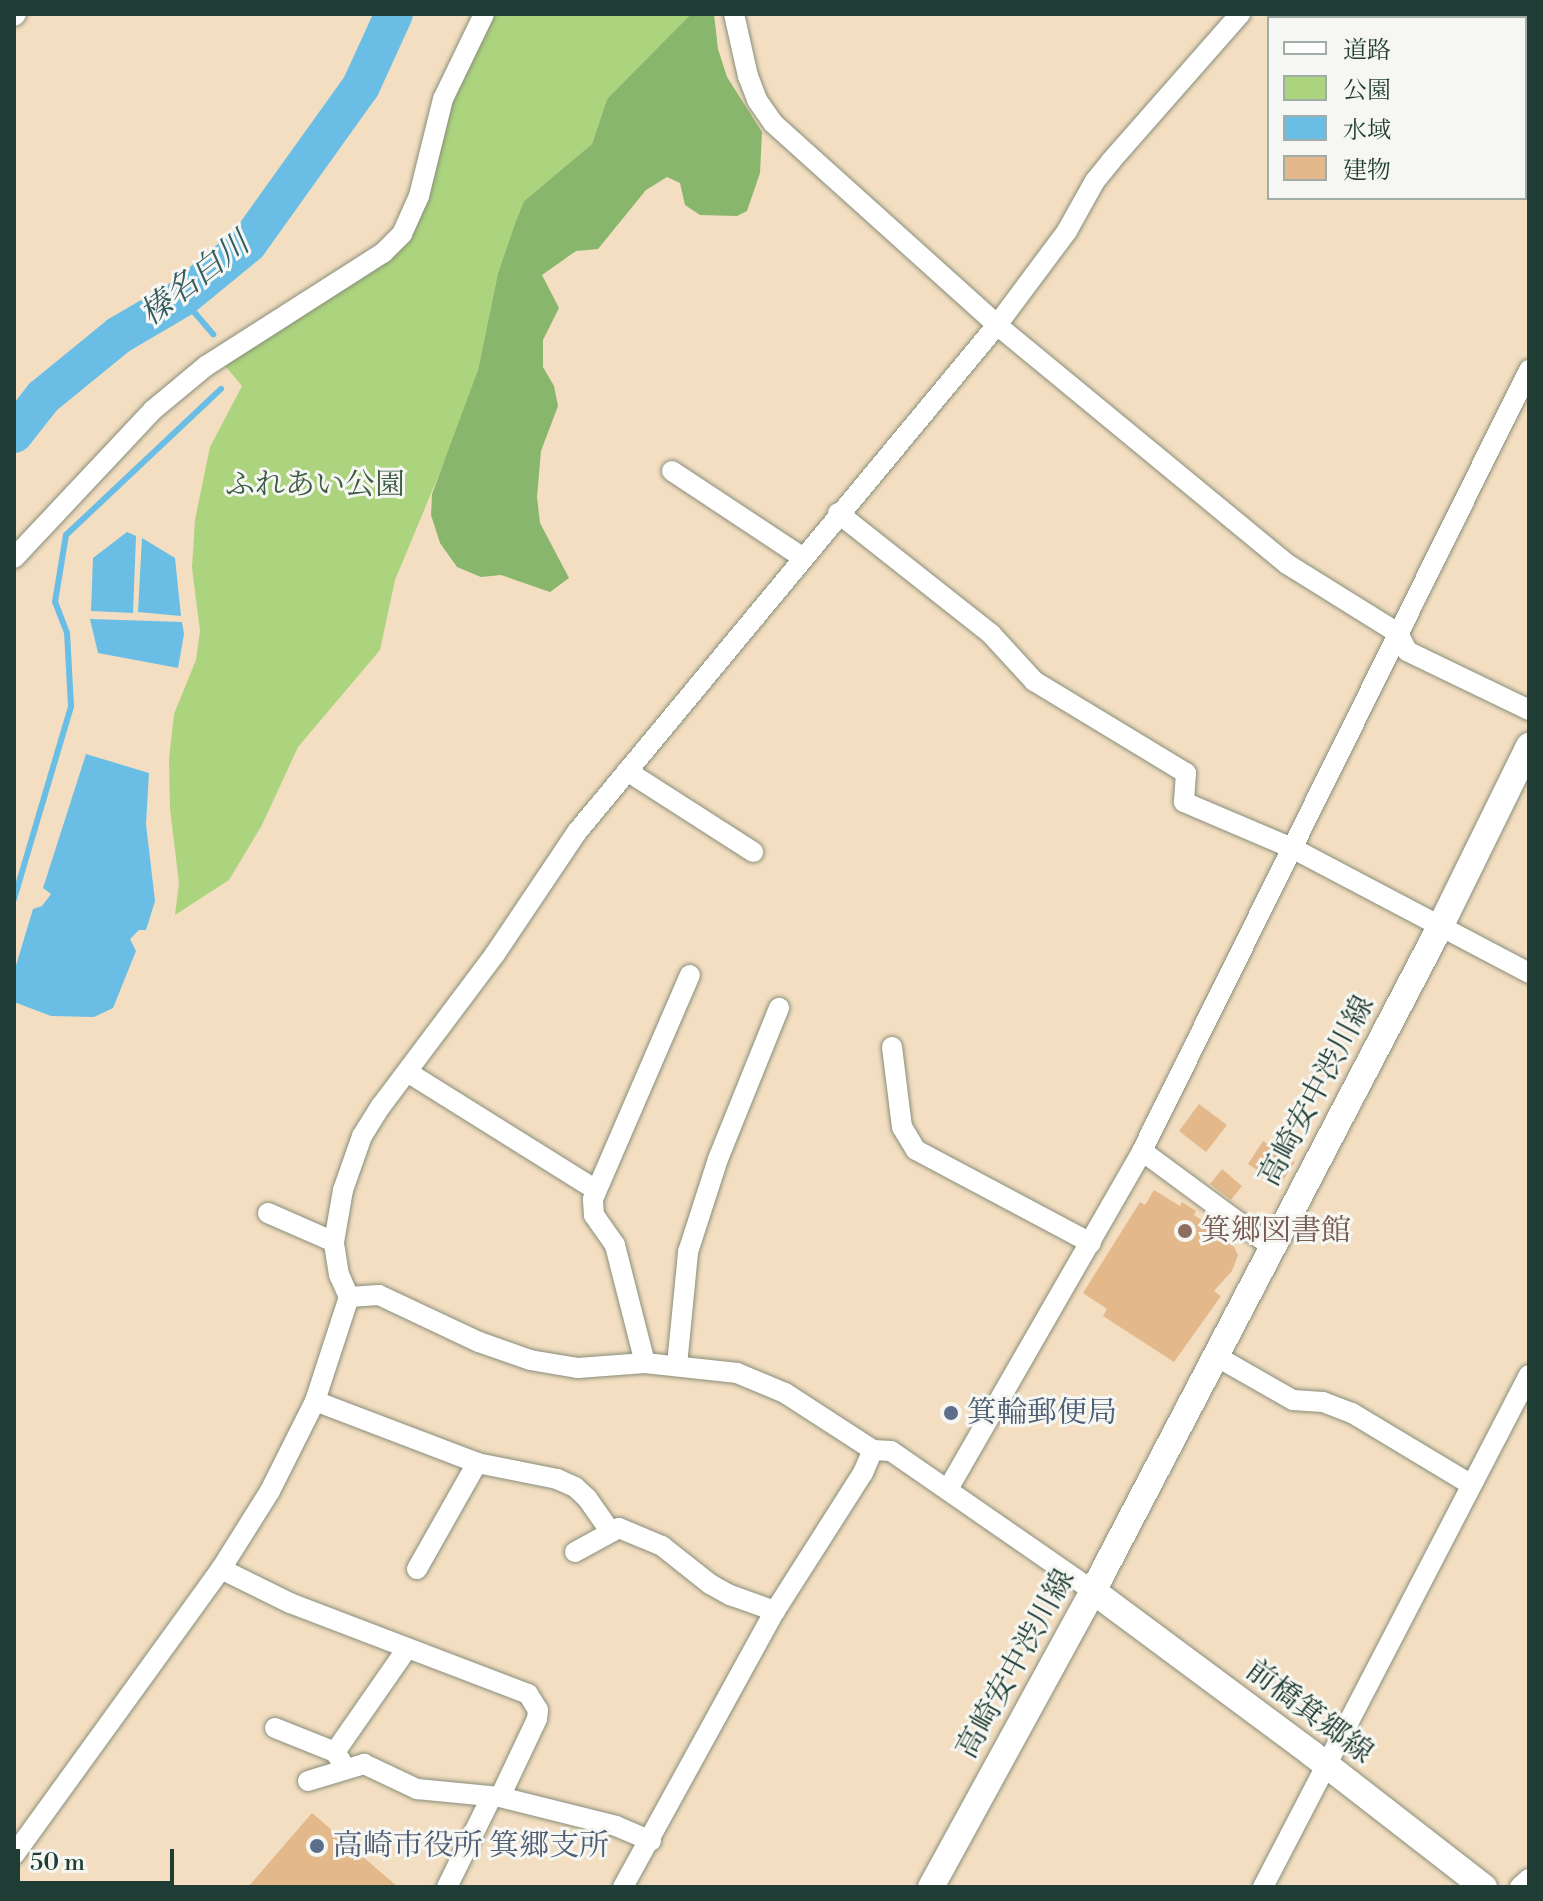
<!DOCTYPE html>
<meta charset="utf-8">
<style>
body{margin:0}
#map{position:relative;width:1543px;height:1901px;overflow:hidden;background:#f3dec1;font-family:"Libre Bodoni","Noto Serif JP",serif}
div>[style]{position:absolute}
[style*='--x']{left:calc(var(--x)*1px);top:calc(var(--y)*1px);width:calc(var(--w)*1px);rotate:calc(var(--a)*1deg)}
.green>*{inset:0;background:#acd47e}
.forest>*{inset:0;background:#89b66d}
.water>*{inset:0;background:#6abee6}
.stream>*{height:6px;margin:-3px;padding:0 3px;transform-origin:3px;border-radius:3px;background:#6abee6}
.river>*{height:38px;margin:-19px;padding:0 19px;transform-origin:19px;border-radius:19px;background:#6abee6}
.building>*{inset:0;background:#e3b98c}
.roads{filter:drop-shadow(0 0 2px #898e7a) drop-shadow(0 0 2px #898e7a)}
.minor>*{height:20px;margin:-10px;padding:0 10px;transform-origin:10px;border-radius:10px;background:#fff}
.major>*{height:26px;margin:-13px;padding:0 13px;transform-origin:13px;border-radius:13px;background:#fff}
.dots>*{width:22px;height:22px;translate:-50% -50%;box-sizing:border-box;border:4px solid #f6f6f2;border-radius:50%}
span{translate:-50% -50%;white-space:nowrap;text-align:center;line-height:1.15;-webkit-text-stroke:6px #f6f6f2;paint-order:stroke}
.park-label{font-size:30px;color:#3b5b43}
.street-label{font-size:30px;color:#1f3d34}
.education-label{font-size:30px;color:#785e54}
.left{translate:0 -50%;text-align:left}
.service-label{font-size:30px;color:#4e5e75}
.water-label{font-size:32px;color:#325d60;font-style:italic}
.frame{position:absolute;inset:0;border:16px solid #1f3d34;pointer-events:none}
.legend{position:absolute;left:1267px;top:16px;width:260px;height:184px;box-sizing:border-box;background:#f6f6f2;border:2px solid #a0aca6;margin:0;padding:10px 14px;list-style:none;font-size:24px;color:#1f3d34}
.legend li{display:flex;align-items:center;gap:16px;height:40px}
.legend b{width:40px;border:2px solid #a0aca6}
.scale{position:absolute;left:16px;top:1849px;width:158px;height:36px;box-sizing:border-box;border:4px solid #1f3d34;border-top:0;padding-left:10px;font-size:24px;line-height:28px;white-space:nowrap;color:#1f3d34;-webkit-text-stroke:6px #f6f6f2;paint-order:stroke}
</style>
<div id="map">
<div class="green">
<i style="clip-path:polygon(495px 14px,691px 14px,607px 99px,592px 144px,524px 201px,498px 273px,478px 370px,460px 424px,395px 580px,380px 650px,298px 747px,262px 825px,229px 880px,175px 915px,179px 883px,170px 809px,169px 759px,174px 714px,196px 660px,200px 631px,192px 568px,195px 520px,210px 447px,242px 386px,222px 362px,404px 243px,448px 111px)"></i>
</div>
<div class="forest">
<i style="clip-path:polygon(691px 14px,714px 14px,718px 49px,727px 77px,762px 132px,760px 173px,747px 211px,737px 216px,700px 215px,685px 205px,680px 183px,667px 177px,646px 190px,598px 249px,576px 251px,542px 275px,559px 308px,543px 340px,543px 367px,554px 386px,558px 406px,541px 451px,537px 497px,540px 523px,569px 578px,550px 592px,501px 575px,481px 577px,457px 567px,440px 543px,431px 515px,432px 494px,478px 370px,498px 273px,515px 224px,524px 201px,592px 144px,607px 99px)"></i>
</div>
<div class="water">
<i style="clip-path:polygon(127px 532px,136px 536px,133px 613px,91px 611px,93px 558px)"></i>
<i style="clip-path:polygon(142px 538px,175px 558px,181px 616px,138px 612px)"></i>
<i style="clip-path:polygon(90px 619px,182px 622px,184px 634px,178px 668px,98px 653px)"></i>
<i style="clip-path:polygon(86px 754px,149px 773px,146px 824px,155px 901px,146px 930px,139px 930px,130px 939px,136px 951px,113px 1008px,94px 1017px,51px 1016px,14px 1002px,14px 972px,33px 909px,42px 906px,51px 894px,43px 888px)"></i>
</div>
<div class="stream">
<i style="--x:182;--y:298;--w:48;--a:49.3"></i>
<i style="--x:14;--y:899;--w:201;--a:-73.5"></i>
<i style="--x:71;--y:706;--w:73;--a:-93.1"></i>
<i style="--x:67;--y:633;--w:33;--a:-111"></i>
<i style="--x:55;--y:602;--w:68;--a:-80.7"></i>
<i style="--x:66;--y:535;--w:213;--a:-43.3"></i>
</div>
<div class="river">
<i style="--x:14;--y:434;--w:47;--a:-51.9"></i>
<i style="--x:43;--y:397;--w:98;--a:-39.2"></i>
<i style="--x:119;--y:335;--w:73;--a:-30.4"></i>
<i style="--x:182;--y:298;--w:85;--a:-39.3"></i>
<i style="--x:248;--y:244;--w:194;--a:-54.4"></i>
<i style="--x:361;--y:86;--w:79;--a:-65.4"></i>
</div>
<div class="building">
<i style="clip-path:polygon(1199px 1104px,1227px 1125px,1206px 1152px,1179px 1131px)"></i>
<i style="clip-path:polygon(1263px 1141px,1295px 1162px,1280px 1185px,1248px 1164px)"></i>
<i style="clip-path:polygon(1222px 1169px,1242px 1186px,1231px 1200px,1210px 1184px)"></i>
<i style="clip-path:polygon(1154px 1190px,1180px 1206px,1182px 1202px,1196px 1211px,1194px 1215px,1230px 1239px,1238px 1255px,1232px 1271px,1214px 1291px,1221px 1296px,1174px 1362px,1103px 1316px,1107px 1309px,1083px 1293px,1140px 1202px,1145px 1205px)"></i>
<i style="clip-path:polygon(312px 1813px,398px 1887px,248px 1887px)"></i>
</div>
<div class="roads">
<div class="minor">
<i style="--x:734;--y:14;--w:64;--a:77.3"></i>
<i style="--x:748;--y:76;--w:26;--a:69"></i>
<i style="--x:757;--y:100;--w:28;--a:55"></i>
<i style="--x:773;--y:123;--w:302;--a:42"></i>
<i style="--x:997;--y:325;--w:376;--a:39.5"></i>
<i style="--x:1287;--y:564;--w:131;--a:31.9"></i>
<i style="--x:1398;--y:633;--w:20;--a:63"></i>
<i style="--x:1407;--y:651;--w:136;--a:25.8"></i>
<i style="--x:1338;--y:14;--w:7;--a:34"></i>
<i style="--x:14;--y:16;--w:3;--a:-45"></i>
<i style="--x:1525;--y:117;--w:5;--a:37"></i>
<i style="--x:672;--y:471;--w:156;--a:33.5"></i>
<i style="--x:838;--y:513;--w:195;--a:38.3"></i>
<i style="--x:991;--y:634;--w:64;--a:47.5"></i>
<i style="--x:1034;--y:681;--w:178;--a:31.2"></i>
<i style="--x:1186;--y:773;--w:29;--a:94"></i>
<i style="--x:1184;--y:802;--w:120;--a:23.1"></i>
<i style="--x:1294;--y:849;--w:266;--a:27.8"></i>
<i style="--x:14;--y:558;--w:203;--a:-46.8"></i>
<i style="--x:153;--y:410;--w:69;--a:-39.7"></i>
<i style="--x:206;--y:366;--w:210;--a:-32.6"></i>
<i style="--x:383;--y:253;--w:27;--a:-45"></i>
<i style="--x:402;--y:234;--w:42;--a:-65.9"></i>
<i style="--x:419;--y:196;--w:100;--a:-76.1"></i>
<i style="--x:443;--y:99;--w:94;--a:-64.2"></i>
<i style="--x:627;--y:771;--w:150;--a:32.7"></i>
<i style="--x:892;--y:1047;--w:81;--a:82.9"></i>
<i style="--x:902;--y:1127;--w:27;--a:59"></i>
<i style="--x:916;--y:1150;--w:198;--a:28"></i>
<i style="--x:409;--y:1073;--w:221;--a:32"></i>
<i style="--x:1142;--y:1151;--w:160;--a:36.4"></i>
<i style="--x:268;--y:1213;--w:72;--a:23.7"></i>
<i style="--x:349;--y:1297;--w:30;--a:-4"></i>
<i style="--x:379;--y:1295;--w:110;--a:25.2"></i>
<i style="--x:479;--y:1342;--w:54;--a:19.4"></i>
<i style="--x:530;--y:1360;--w:49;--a:9.5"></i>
<i style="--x:578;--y:1368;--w:67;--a:-4.3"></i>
<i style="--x:645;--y:1363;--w:93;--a:6.2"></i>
<i style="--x:737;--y:1373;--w:52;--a:22.6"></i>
<i style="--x:785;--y:1393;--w:105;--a:32.9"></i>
<i style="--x:1214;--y:1355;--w:91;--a:29.7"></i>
<i style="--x:1293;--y:1400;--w:30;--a:4"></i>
<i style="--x:1323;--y:1402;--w:31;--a:21"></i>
<i style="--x:1352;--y:1413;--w:138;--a:31"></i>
<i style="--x:645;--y:1363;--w:122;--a:-104.3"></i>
<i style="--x:615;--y:1245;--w:37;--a:-125"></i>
<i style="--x:594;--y:1215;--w:16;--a:-94"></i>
<i style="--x:593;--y:1199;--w:244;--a:-66.6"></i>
<i style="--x:677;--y:1365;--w:114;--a:-84.4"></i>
<i style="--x:688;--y:1252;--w:98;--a:-72.1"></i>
<i style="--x:718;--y:1159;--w:163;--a:-68"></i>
<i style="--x:315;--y:1401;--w:173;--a:20.9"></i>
<i style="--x:477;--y:1463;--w:82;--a:11.3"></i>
<i style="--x:557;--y:1479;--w:20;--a:24"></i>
<i style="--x:575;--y:1487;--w:16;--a:43"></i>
<i style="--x:587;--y:1498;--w:40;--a:55.1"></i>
<i style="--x:948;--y:1489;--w:390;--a:-60.1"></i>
<i style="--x:1142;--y:1151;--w:872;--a:-63.64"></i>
<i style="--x:575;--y:1552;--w:50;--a:-28.6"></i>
<i style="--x:619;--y:1528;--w:47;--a:22.7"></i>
<i style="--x:662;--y:1546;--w:61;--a:38.4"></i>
<i style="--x:710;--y:1584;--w:23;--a:29"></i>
<i style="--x:730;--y:1595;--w:48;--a:19.6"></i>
<i style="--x:221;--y:1569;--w:77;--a:26.2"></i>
<i style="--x:290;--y:1603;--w:255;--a:20.9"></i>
<i style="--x:528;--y:1694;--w:19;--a:58"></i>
<i style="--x:538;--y:1710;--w:9;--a:96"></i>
<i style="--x:537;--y:1719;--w:86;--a:115.4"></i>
<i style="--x:417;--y:1569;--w:122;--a:-60.5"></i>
<i style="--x:275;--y:1728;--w:65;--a:21.8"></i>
<i style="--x:335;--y:1752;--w:11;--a:56"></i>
<i style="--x:335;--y:1752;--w:124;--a:-55.2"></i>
<i style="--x:308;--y:1781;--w:59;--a:-16.9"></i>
<i style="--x:364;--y:1764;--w:59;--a:25.3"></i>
<i style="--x:417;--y:1789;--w:83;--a:5.5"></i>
<i style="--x:500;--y:1797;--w:120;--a:14"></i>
<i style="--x:616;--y:1826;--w:38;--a:23"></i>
<i style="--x:14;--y:1855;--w:353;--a:-54.1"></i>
<i style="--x:221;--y:1569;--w:92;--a:-57.9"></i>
<i style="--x:270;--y:1491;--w:101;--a:-63.4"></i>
<i style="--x:315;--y:1401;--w:109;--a:-71.9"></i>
<i style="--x:349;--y:1297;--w:24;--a:-114"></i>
<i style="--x:339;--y:1275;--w:33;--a:-99"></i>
<i style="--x:334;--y:1242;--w:53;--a:-80.2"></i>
<i style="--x:343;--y:1190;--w:57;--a:-70.6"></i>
<i style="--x:362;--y:1136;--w:36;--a:-58"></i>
<i style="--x:381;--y:1106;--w:190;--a:-53.1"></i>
<i style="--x:495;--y:954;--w:147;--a:-56.1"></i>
<i style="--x:577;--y:832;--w:658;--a:-50.36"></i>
<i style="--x:997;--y:325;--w:117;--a:-53.3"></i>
<i style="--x:1067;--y:231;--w:57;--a:-60.8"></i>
<i style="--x:1095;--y:181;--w:26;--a:-51"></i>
<i style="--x:1111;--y:161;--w:196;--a:-48.7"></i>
<i style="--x:447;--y:1887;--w:99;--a:-63.7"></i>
<i style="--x:623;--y:1887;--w:315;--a:-61.2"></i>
<i style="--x:775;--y:1611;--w:164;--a:-57.5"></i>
<i style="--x:863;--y:1473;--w:25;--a:-67"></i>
<i style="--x:873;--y:1450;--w:18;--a:3"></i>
<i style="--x:891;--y:1451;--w:246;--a:34.7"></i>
<i style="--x:1263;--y:1887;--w:577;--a:-62.55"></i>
<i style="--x:1520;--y:1887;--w:12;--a:-42"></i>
</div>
<div class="major">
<i style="--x:1093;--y:1591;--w:272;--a:36.6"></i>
<i style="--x:1311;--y:1753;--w:219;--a:37.8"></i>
<i style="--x:931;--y:1887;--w:337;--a:-61.3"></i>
<i style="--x:1093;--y:1591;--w:749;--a:-62.41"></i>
<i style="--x:1440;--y:927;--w:202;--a:-63.8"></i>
</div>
</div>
<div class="dots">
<i style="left:1185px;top:1231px;background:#8d6e63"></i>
<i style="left:951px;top:1413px;background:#5c6f8a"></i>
<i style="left:317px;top:1846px;background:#5c6f8a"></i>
</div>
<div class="park-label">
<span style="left:315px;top:485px">ふれあい公園</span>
</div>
<div class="street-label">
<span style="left:1317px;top:1091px;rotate:-62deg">高崎安中渋川線</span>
<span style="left:1016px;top:1664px;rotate:-61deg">高崎安中渋川線</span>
<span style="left:1309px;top:1712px;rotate:37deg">前橋箕郷線</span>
</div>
<div class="education-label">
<span class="left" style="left:1201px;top:1231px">箕郷図書館</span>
</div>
<div class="service-label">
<span class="left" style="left:967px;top:1413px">箕輪郵便局</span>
<span class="left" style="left:333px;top:1846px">高崎市役所 箕郷支所</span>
</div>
<div class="water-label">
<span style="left:195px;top:279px;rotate:-38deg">榛名白川</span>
</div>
<div class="frame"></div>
<ul class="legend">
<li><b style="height:10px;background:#fff"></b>道路</li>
<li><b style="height:22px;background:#acd47e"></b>公園</li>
<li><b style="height:22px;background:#6abee6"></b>水域</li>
<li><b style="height:22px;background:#e3b98c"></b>建物</li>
</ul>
<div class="scale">50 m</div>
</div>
